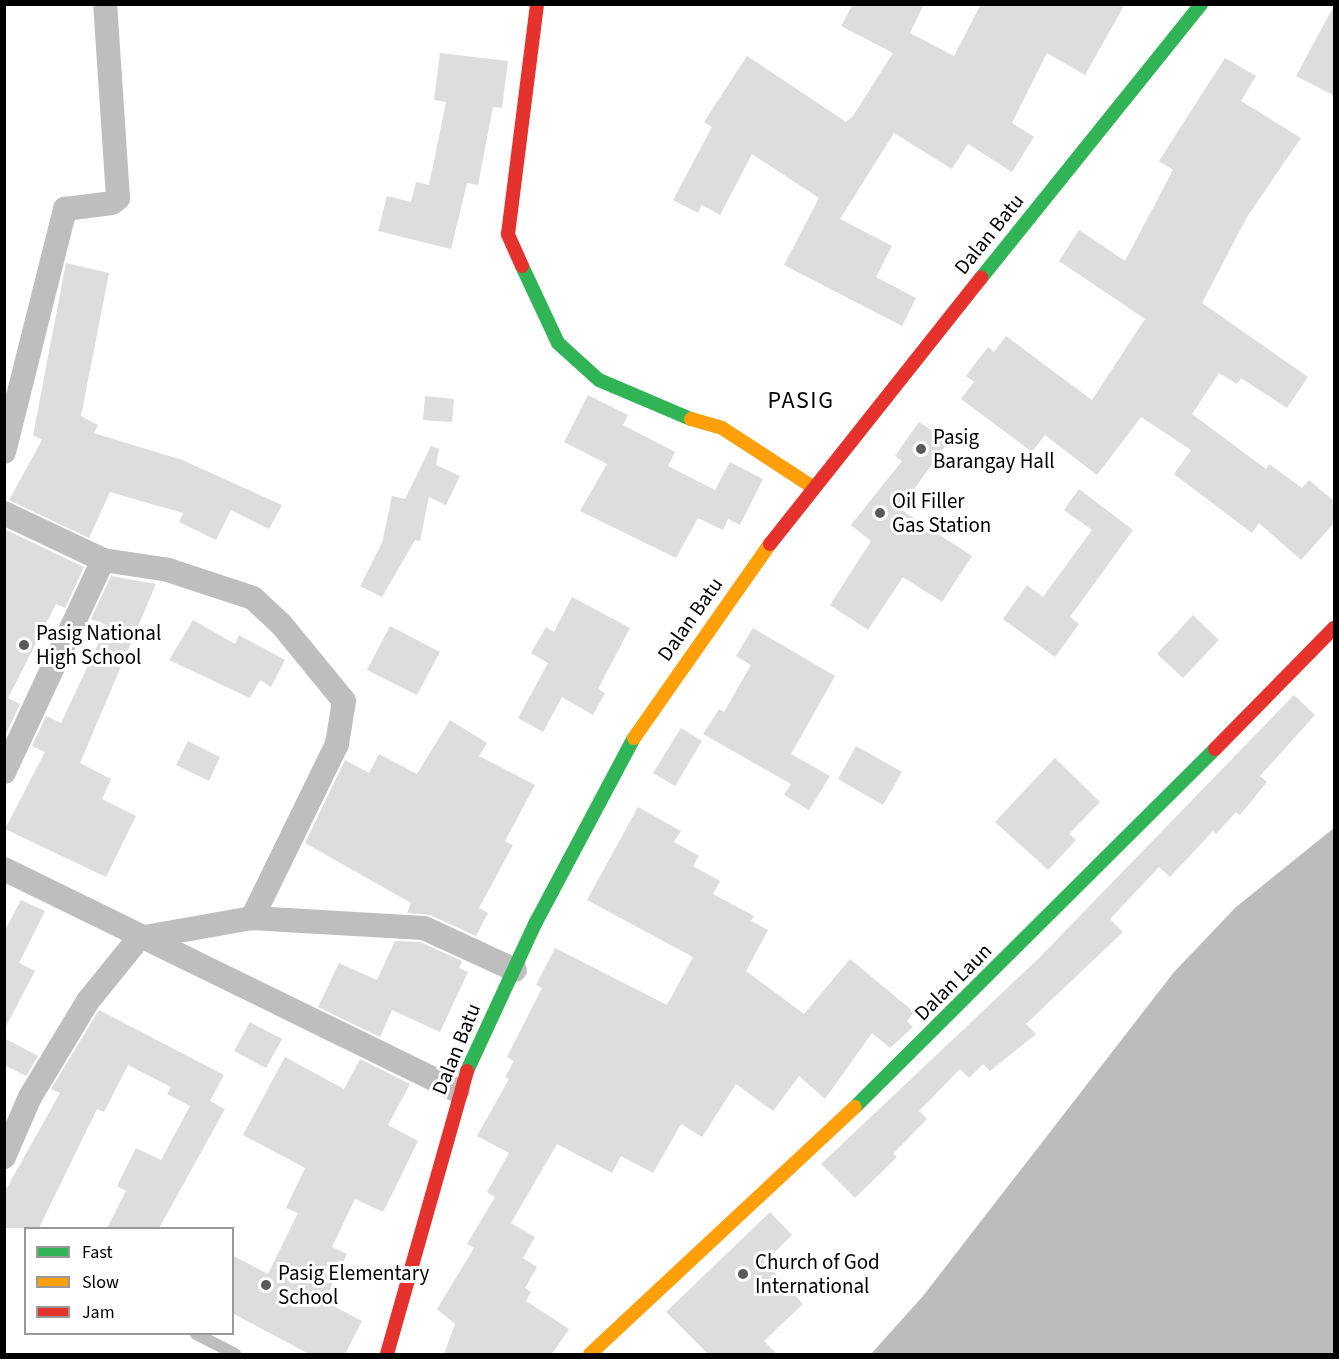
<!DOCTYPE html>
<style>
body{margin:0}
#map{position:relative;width:1339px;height:1359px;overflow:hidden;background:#fff;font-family:"Source Sans 3",sans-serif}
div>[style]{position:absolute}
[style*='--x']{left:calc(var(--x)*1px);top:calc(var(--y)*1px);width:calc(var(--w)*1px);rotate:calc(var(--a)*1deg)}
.water>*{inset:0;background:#bcbcbc}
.building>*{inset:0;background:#ddd}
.lane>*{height:12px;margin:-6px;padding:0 6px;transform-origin:6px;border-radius:6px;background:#bebebe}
.street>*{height:24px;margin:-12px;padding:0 12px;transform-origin:12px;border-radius:12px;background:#bebebe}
.fast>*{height:14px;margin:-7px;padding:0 7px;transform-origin:7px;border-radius:7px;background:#30b455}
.slow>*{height:14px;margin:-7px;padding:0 7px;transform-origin:7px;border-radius:7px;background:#ff9f0a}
.jam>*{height:14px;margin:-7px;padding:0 7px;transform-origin:7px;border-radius:7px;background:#e5322d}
.dots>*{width:16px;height:16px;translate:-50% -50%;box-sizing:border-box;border:3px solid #fff;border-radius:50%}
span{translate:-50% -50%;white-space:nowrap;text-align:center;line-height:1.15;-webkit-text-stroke:6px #fff;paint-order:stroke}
.street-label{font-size:21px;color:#000}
.poi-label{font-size:21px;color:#000}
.left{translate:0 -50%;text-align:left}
.quarter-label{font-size:24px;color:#000;letter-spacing:1.5px}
.frame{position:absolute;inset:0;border:6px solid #000;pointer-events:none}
.legend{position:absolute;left:24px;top:1227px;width:210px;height:108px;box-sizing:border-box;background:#fff;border:2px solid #999;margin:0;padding:8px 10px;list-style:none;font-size:18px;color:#000}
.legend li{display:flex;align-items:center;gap:12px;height:30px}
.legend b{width:30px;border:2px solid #999}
</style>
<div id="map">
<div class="water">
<i style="clip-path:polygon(1334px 828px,1334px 1354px,871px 1354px,923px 1296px,1174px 972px,1236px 907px)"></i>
</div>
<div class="building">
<i style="clip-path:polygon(853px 4px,924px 4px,910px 33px,954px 56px,981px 4px,1125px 4px,1085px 75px,1047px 53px,1012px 123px,1034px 137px,1012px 172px,968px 144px,952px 169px,894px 133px,840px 219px,892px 246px,876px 277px,916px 298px,902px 326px,784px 265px,819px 198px,752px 154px,720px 215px,702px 205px,698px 213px,673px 200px,712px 127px,704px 122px,747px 56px,846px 122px,853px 116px,893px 53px,841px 26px)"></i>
<i style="clip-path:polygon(1335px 4px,1335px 96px,1296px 76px)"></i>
<i style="clip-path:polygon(440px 53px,508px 61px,502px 108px,493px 107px,478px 185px,467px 183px,451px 249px,378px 231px,387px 196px,411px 202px,416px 182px,429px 185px,446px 102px,434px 100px)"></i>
<i style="clip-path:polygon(1225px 58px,1256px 76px,1241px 101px,1301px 138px,1247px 217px,1202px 303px,1308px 377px,1287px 408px,1241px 378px,1237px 384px,1219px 373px,1192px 414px,1266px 469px,1269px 464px,1302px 488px,1309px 480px,1335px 502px,1335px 522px,1301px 560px,1259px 523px,1252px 533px,1174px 474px,1191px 450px,1141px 417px,1097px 475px,1045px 435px,1032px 452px,961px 399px,974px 382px,966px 376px,988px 347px,994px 352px,1006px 336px,1092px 400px,1145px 319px,1059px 261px,1079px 230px,1125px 261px,1173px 170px,1159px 161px)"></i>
<i style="clip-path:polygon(66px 263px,109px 273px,81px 416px,98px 425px,94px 433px,182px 460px,282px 505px,269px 529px,231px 510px,216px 540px,179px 522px,183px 513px,110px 492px,89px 538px,9px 500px,42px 440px,33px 435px)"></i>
<i style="clip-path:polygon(588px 395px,628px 415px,623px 425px,675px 452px,668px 466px,715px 490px,730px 462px,763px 479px,740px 525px,728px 519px,723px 530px,698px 518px,676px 558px,580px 511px,607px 464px,564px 442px)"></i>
<i style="clip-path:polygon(425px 396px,454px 399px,452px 422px,423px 420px)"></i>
<i style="clip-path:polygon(919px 422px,948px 442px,900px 509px,972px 556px,942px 602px,903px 577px,868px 630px,830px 605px,871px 541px,851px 525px,902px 461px,895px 456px)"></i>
<i style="clip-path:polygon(431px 446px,439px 449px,436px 465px,460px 476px,446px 505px,429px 497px,420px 541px,415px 540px,382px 597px,360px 586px,382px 543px,392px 496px,405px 499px)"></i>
<i style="clip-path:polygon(1079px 489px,1133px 530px,1070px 617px,1079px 624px,1055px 657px,1003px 619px,1027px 585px,1043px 597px,1092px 530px,1064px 510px)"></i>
<i style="clip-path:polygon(4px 529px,84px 567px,65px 608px,56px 604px,8px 698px,20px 704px,6px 734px)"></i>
<i style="clip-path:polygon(111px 576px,156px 584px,80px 763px,111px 779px,102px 799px,136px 816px,106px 877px,5px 829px,45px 752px,32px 746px,46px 716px,61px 723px,107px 625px,91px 619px)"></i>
<i style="clip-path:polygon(572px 597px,630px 628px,598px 689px,605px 693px,593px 715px,562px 697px,543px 732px,518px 718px,548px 663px,531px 653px,546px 627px,554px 632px)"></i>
<i style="clip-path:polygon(1193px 615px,1219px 640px,1183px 678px,1157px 654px)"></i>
<i style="clip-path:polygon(193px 620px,235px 644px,239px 635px,285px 660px,271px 687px,260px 680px,250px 698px,169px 660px)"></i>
<i style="clip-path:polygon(390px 626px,440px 652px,417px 695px,367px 670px)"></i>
<i style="clip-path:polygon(753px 628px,835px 676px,791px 754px,830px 776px,809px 810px,784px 795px,791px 784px,703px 734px,719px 709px,724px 712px,751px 665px,736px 656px)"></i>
<i style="clip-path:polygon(1294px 695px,1315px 715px,1260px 776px,1267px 782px,1240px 815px,1236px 812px,1216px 834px,1213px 831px,1170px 877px,1159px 867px,1110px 919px,1123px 932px,1026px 1024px,1036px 1034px,990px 1071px,983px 1064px,969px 1078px,960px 1069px,919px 1111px,927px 1119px,893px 1154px,897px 1157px,855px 1198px,821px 1164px,1039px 958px)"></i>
<i style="clip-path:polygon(450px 720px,487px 743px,479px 756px,535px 785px,505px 841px,513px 845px,479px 908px,488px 913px,476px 936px,430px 915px,407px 913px,411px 903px,305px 843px,345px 760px,369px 773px,379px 754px,417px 774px)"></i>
<i style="clip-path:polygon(681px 728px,702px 741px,675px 786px,653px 773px)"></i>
<i style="clip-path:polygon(188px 741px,220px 757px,209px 781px,176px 765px)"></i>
<i style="clip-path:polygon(856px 746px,902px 772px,883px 805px,838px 779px)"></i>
<i style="clip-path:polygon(1055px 758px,1100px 802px,1069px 834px,1076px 840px,1048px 870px,995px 822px)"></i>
<i style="clip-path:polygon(638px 807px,681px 831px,674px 842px,699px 856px,693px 866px,720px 881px,713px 894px,754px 916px,751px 921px,768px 930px,746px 971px,804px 1014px,850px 959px,914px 1012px,907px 1021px,913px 1027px,890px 1048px,872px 1033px,825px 1099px,799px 1076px,773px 1111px,736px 1084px,702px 1137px,681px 1124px,653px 1173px,621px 1156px,612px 1173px,557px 1144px,511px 1223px,535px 1237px,523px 1258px,537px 1267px,525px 1288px,531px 1292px,526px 1301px,569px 1329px,552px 1354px,444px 1354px,455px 1324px,437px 1309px,474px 1248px,467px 1244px,495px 1197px,487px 1192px,509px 1153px,477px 1136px,509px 1079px,505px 1077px,514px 1061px,507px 1057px,542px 988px,536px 985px,555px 948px,667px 1005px,693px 957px,587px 900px)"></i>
<i style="clip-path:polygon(21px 900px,45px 911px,19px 963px,35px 971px,4px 1030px,4px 932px)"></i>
<i style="clip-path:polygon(395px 941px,420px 942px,462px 961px,459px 968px,468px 972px,440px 1032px,392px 1010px,380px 1037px,318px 1007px,339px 963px,377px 980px)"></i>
<i style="clip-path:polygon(99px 1010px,224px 1075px,210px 1101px,225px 1109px,159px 1228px,107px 1228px,126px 1191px,117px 1186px,136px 1148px,161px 1160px,190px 1106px,167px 1094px,171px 1087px,128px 1065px,104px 1112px,97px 1109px,39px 1228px,4px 1228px,4px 1193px,60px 1093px,51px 1089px)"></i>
<i style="clip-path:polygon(250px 1022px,282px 1039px,266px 1068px,234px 1051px)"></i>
<i style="clip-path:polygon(4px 1038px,38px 1056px,26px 1076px,4px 1065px)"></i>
<i style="clip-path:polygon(285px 1057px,344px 1089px,360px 1059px,410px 1084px,388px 1125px,418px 1141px,399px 1180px,383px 1212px,355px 1199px,332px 1247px,347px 1254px,324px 1301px,362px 1321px,345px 1354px,309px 1354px,232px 1313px,232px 1255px,268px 1274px,298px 1213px,286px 1208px,305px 1168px,243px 1135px)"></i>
<i style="clip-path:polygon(770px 1212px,792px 1235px,765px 1262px,803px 1304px,764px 1341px,777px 1354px,708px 1354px,666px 1312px)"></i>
</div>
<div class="lane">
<i style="--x:196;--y:1334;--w:44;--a:27.1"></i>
</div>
<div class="street">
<i style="--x:4;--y:452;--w:251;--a:-75.9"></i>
<i style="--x:65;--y:209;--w:47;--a:-7.3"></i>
<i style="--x:112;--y:203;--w:8;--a:-40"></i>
<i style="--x:118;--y:198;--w:194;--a:-93.8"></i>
<i style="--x:4;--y:513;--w:110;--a:25.4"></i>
<i style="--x:103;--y:560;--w:234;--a:115"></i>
<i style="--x:103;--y:560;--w:66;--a:8.7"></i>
<i style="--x:168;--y:570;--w:89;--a:18.2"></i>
<i style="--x:253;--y:598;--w:38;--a:43"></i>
<i style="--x:281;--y:624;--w:99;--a:50.7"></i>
<i style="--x:344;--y:701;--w:44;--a:99.2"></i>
<i style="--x:337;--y:744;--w:194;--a:116"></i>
<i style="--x:4;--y:869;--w:505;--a:26.06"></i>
<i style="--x:4;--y:1157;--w:65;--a:-66.6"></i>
<i style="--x:30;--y:1097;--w:112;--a:-58.9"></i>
<i style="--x:88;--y:1001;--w:81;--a:-51"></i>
<i style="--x:139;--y:938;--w:115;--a:-10"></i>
<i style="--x:252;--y:918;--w:172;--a:3.3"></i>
<i style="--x:424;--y:928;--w:100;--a:24.8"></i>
</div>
<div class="fast">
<i style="--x:522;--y:266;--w:85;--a:64.9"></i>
<i style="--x:558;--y:343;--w:55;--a:42.1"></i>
<i style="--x:599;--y:380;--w:100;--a:23"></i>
<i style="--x:981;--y:278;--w:351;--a:-51.2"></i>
<i style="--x:467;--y:1071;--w:164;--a:-65.2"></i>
<i style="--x:536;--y:922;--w:208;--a:-62"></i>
<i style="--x:855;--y:1107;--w:508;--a:-44.84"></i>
</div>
<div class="slow">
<i style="--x:691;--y:419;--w:32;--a:16"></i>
<i style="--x:722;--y:428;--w:108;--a:33"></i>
<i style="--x:634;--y:738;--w:237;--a:-55"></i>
<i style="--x:590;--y:1354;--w:362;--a:-43"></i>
</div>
<div class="jam">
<i style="--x:522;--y:266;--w:35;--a:-114"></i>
<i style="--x:508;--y:234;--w:232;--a:-82.8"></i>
<i style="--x:770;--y:544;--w:340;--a:-51.6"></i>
<i style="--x:1215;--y:749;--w:170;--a:-45.5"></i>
<i style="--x:387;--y:1354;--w:294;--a:-74.2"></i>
</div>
<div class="dots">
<i style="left:921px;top:449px;background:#595959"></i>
<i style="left:880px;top:513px;background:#595959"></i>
<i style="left:24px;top:645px;background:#595959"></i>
<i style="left:743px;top:1274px;background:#595959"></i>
<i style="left:266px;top:1285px;background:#595959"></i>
</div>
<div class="street-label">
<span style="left:989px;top:234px;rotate:-51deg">Dalan Batu</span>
<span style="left:690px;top:619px;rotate:-55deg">Dalan Batu</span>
<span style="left:953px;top:982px;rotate:-45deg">Dalan Laun</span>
<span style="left:456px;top:1049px;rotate:-68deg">Dalan Batu</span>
</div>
<div class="poi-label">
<span class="left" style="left:933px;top:449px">Pasig<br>Barangay Hall</span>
<span class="left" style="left:892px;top:513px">Oil Filler<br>Gas Station</span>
<span class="left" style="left:36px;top:645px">Pasig National<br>High School</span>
<span class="left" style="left:755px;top:1274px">Church of God<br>International</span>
<span class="left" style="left:278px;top:1285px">Pasig Elementary<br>School</span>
</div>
<div class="quarter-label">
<span style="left:801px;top:401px">PASIG</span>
</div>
<div class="frame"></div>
<ul class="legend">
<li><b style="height:8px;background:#30b455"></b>Fast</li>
<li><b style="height:8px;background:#ff9f0a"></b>Slow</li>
<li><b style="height:8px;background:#e5322d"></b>Jam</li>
</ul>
</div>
